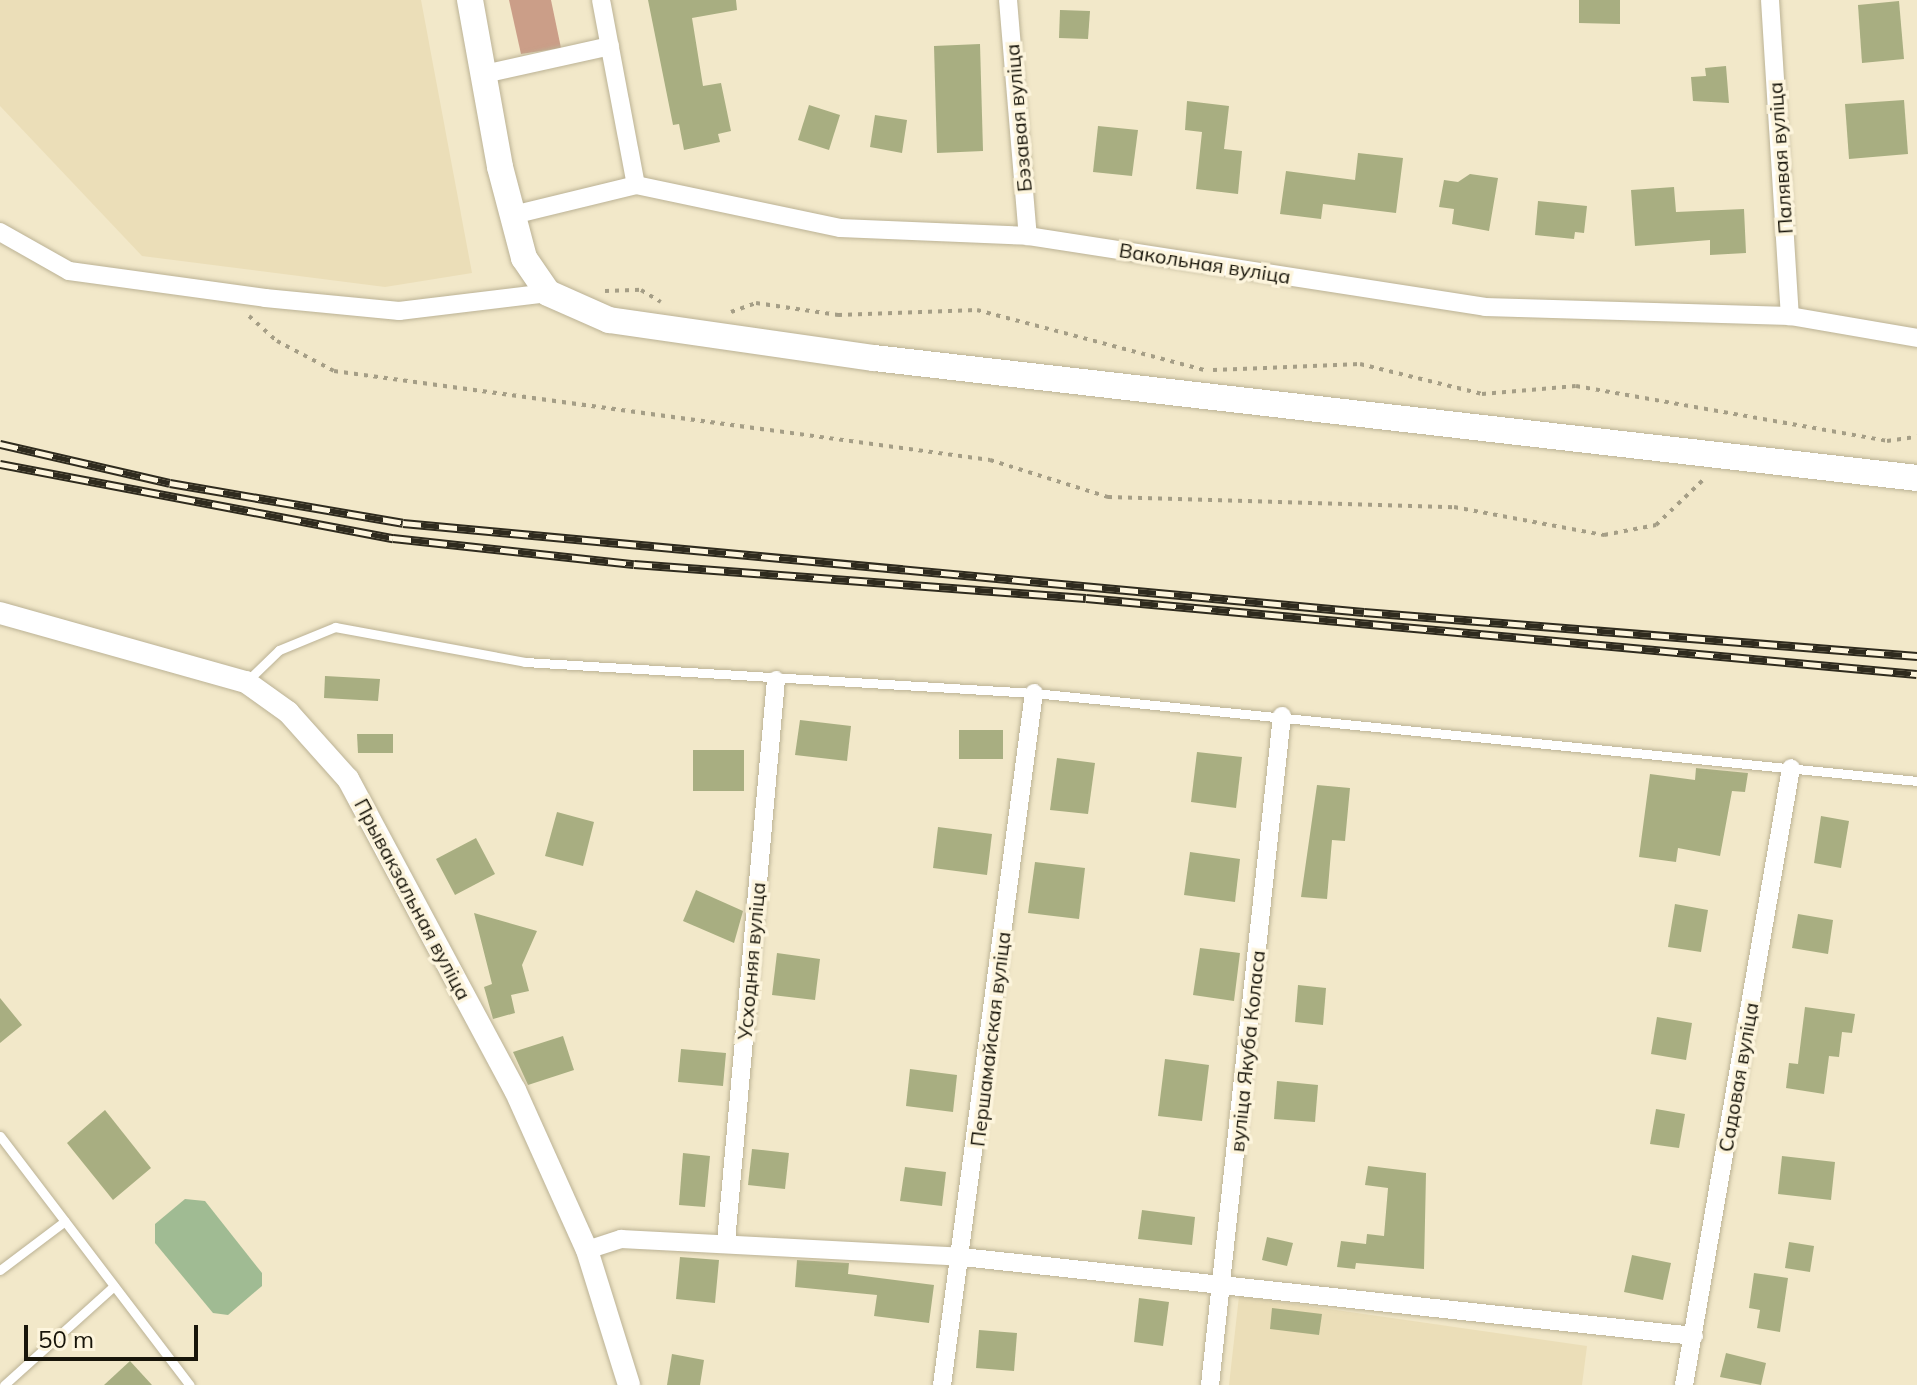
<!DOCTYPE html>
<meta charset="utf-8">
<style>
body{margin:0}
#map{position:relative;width:1917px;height:1385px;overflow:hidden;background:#f2e8c9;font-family:Mulish,sans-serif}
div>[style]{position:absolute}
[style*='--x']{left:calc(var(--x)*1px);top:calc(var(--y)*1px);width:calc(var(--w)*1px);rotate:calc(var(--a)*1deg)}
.built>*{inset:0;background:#ebdeb8}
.forest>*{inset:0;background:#cb9e88}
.water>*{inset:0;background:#a0bb93}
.building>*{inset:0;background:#a8ae81}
.path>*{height:4px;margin-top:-2px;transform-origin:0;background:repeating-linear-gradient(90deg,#a59e86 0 4px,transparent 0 10px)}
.roads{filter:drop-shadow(0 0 2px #bbb295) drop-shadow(0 0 2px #bbb295)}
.service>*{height:9px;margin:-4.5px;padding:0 4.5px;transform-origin:4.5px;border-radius:4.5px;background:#fff}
.minor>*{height:18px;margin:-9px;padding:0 9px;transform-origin:9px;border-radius:9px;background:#fff}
.tertiary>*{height:22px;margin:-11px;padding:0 11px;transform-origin:11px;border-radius:11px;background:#fff}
.secondary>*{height:26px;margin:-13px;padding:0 13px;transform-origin:13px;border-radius:13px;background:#fff}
.rail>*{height:9px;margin-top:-4.5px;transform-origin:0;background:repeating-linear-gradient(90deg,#fdf5dd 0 18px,#2f2b1e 0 36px);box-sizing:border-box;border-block:2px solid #2f2b1e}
span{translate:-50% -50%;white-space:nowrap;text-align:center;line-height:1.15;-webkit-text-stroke:7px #fdf5dd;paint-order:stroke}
.street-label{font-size:20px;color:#18150a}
.scale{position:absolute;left:24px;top:1325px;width:174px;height:36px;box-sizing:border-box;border:4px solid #18150a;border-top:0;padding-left:10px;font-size:24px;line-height:28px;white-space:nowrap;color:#18150a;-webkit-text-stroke:6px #fdf5dd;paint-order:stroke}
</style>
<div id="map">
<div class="built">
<i style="clip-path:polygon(0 0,421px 0,472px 273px,385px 287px,142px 256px,0 106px)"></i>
<i style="clip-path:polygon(1239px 1296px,1587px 1346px,1582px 1385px,1229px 1385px)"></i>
</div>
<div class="forest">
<i style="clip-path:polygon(509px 0,551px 0,561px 48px,521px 54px)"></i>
</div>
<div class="water">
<i style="clip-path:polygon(185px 1199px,205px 1201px,262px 1273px,262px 1286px,228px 1315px,213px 1313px,155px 1243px,155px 1224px)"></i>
</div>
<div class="building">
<i style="clip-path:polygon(648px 0,736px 0,737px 10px,692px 18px,703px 86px,721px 83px,731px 131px,718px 134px,720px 142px,684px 150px,679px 124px,673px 125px)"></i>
<i style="clip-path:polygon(1579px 0,1620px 0,1620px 24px,1579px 23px)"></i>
<i style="clip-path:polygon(1899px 1px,1904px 59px,1862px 63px,1858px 5px)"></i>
<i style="clip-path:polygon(1060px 10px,1090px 11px,1088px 39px,1059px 38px)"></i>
<i style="clip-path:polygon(980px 44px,983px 151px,937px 153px,934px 46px)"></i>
<i style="clip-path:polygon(1726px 66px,1729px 103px,1693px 101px,1691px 77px,1706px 76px,1705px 68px)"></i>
<i style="clip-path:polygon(1904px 100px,1908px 154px,1849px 159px,1845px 104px)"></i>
<i style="clip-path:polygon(1187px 101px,1229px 106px,1224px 149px,1242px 151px,1238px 194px,1196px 189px,1202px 132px,1185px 130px)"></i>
<i style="clip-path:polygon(809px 105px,840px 115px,829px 150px,798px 140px)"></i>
<i style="clip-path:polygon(875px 115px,907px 120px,902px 153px,870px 147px)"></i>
<i style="clip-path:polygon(1098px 126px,1138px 130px,1132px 176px,1093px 172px)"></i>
<i style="clip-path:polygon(1358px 153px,1403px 158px,1396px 213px,1323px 204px,1321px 219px,1280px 214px,1286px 171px,1355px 180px)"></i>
<i style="clip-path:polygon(1470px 174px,1498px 178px,1489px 231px,1452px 224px,1454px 209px,1439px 207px,1444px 180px,1458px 182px)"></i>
<i style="clip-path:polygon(1674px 187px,1676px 212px,1744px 209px,1746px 253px,1710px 255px,1710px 240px,1635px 246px,1631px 190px)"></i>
<i style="clip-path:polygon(1538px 201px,1587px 206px,1584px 233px,1575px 232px,1574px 239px,1535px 235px)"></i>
<i style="clip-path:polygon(325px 676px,380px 679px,378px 701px,324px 698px)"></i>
<i style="clip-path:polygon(800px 720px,851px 726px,847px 761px,795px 755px)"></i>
<i style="clip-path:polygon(959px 730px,1003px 730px,1003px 759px,959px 759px)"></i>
<i style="clip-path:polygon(357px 734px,393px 734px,393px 753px,358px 753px)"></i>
<i style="clip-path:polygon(693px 750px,744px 750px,744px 791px,693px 791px)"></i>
<i style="clip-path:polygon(1197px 752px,1242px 757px,1236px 808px,1191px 802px)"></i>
<i style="clip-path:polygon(1057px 758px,1095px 763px,1088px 814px,1050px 810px)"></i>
<i style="clip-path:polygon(1696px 768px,1748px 773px,1745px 792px,1732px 791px,1720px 856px,1678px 848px,1676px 862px,1639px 857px,1650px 774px,1695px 780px)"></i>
<i style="clip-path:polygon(1317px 785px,1350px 788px,1345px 841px,1332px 840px,1327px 899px,1301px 897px)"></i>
<i style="clip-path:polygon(557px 812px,594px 822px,583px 866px,545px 856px)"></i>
<i style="clip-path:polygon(1821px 816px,1849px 821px,1841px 868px,1814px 863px)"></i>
<i style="clip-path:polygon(938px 827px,992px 834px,987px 875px,933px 868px)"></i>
<i style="clip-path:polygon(476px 838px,495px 874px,455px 895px,436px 859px)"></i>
<i style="clip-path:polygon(1190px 852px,1240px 859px,1235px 902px,1184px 895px)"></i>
<i style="clip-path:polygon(1035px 862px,1085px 868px,1079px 919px,1028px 913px)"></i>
<i style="clip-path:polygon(696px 890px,743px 911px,734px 943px,683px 921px)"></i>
<i style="clip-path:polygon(1675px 904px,1708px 910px,1701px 952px,1668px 947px)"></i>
<i style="clip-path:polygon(474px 913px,537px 931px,522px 965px,529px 991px,511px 995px,515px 1013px,493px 1019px,484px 987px,492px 984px)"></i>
<i style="clip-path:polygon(1798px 914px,1833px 920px,1828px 954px,1792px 948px)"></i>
<i style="clip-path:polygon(1200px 948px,1240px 953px,1234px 1001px,1193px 995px)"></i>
<i style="clip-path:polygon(777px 953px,820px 959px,815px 1000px,772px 995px)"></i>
<i style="clip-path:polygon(1298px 985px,1326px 988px,1323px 1025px,1295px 1022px)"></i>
<i style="clip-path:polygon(0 998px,22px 1025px,0 1043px)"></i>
<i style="clip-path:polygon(1805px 1007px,1855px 1014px,1852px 1033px,1842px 1032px,1839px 1057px,1829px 1056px,1824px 1094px,1786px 1088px,1789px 1063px,1798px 1064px)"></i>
<i style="clip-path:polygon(1657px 1017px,1692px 1023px,1686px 1060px,1651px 1054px)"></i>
<i style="clip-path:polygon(563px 1036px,574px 1070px,528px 1085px,513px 1052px)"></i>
<i style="clip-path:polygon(681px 1049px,726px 1053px,723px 1086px,678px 1082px)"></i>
<i style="clip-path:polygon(1165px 1059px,1209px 1065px,1202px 1121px,1158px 1116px)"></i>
<i style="clip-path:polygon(910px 1069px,957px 1075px,953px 1112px,906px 1106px)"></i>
<i style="clip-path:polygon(1277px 1081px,1318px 1085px,1315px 1122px,1274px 1119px)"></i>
<i style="clip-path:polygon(1656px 1109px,1685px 1114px,1679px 1148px,1650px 1144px)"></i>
<i style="clip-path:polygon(105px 1110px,151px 1168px,113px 1200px,67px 1143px)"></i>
<i style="clip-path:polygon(752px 1149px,789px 1153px,785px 1189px,748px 1185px)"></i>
<i style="clip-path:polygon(683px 1153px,710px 1156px,705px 1207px,679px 1205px)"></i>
<i style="clip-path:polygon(1782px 1156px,1835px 1162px,1831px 1200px,1778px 1194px)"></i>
<i style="clip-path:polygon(1368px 1166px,1426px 1173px,1424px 1269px,1356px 1263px,1355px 1269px,1337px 1267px,1341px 1241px,1366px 1244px,1367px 1234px,1384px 1236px,1388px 1188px,1365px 1185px)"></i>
<i style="clip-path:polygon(905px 1167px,946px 1172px,942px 1206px,900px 1201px)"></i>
<i style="clip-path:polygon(1142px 1210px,1195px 1217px,1192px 1245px,1138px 1239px)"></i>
<i style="clip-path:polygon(1267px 1237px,1293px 1243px,1287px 1266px,1262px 1260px)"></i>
<i style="clip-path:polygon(1789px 1242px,1814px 1246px,1810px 1272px,1785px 1268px)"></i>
<i style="clip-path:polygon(1632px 1255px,1671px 1263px,1663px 1300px,1624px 1292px)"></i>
<i style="clip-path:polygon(680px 1257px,719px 1260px,715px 1303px,676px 1299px)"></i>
<i style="clip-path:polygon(797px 1260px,849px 1263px,848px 1274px,934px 1285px,929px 1323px,874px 1316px,877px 1295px,795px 1287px)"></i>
<i style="clip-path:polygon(1754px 1273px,1788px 1278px,1780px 1332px,1757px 1328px,1760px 1310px,1749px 1308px)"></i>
<i style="clip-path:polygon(1139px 1298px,1169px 1302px,1163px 1346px,1134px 1342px)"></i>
<i style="clip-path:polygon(1272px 1308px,1322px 1314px,1319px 1335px,1270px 1329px)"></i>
<i style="clip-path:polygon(979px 1330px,1017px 1333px,1014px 1371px,976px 1368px)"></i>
<i style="clip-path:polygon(1726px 1353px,1766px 1363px,1761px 1385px,1720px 1377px)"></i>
<i style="clip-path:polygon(672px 1354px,704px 1360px,700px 1385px,667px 1385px)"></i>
<i style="clip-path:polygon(130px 1361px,152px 1385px,104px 1385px)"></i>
</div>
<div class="path">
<i style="--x:605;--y:291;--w:36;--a:-2"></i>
<i style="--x:641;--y:290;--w:23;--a:31"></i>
<i style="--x:731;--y:312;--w:27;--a:-20"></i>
<i style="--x:756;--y:303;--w:83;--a:8.3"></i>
<i style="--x:838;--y:315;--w:139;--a:-2.1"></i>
<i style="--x:977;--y:310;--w:235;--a:14.8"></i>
<i style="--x:249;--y:316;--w:38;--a:42"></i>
<i style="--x:277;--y:341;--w:64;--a:27.8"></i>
<i style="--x:334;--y:371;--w:662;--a:7.73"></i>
<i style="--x:990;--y:460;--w:124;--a:17.4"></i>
<i style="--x:1108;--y:497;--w:346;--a:1.7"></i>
<i style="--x:1454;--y:507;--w:153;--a:10.6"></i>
<i style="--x:1604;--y:535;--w:53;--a:-10.9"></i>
<i style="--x:1656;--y:525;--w:68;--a:-43.8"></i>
<i style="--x:1213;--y:370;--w:147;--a:-2.3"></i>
<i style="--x:1360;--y:364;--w:126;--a:13.8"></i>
<i style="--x:1482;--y:394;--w:94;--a:-4.9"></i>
<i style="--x:1576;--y:386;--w:316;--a:10"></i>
<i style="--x:1887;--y:441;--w:30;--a:-8"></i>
</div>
<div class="roads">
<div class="service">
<i style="--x:246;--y:682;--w:46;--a:-44.1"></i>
<i style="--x:279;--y:650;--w:61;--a:-22.3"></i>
<i style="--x:335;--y:627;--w:193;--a:10.4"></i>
<i style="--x:525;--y:662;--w:510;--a:3.49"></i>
<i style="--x:1034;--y:693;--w:887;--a:5.69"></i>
<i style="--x:0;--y:1136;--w:313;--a:52.7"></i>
<i style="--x:0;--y:1270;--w:81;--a:-37"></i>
<i style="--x:4;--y:1385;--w:148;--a:-42"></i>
</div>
<div class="minor">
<i style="--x:601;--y:0;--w:188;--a:79.3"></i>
<i style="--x:636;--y:185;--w:208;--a:11.9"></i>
<i style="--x:840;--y:228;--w:188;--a:2.4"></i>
<i style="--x:1028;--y:236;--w:462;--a:8.8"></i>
<i style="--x:1485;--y:307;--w:305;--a:1.7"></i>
<i style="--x:1790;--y:316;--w:129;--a:9.8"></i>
<i style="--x:1008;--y:0;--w:237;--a:85.2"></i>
<i style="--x:1770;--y:0;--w:317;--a:86.4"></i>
<i style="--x:484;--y:74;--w:129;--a:-12.5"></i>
<i style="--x:513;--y:215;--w:127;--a:-13.7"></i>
<i style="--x:0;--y:232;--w:79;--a:29.5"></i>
<i style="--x:69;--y:271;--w:198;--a:7.8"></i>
<i style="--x:265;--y:298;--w:135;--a:5.5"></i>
<i style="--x:399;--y:311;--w:150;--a:-6.9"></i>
<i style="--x:726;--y:1242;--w:564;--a:-84.92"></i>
<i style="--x:587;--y:1250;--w:36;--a:-18"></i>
<i style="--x:621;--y:1239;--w:341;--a:3"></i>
<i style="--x:962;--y:1257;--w:736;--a:6.16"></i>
<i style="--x:942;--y:1385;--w:698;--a:-82.43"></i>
<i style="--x:1210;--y:1385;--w:673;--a:-83.86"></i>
<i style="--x:1684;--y:1385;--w:626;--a:-80.16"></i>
</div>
<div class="tertiary">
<i style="--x:0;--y:613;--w:255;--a:15.7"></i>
<i style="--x:246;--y:682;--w:52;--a:35.5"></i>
<i style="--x:288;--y:712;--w:90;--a:48.2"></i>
<i style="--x:348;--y:779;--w:353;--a:61.8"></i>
<i style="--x:515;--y:1090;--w:175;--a:65.8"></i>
<i style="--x:587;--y:1250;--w:141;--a:72.7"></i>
</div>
<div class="secondary">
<i style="--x:470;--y:0;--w:170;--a:79.8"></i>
<i style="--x:500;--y:167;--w:94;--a:75.2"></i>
<i style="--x:524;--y:258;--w:42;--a:55.6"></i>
<i style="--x:548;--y:293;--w:67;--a:23.9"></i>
<i style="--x:609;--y:320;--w:268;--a:8.2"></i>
<i style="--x:874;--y:358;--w:1050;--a:6.56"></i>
</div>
</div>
<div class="rail">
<i style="--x:0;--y:444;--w:174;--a:12.9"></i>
<i style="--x:170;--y:483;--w:236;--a:9.7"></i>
<i style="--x:403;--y:523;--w:965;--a:5.29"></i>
<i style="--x:1364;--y:612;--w:555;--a:4.55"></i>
<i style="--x:0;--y:464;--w:400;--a:10.7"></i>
<i style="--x:393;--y:538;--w:242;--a:6.2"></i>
<i style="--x:634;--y:564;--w:453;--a:4.3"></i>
<i style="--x:1086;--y:598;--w:834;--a:5.23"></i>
</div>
<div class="street-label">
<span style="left:1018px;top:118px;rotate:-95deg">Бэзавая вуліца</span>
<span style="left:1780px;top:158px;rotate:-94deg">Палявая вуліца</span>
<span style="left:1205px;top:263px;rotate:9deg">Вакольная вуліца</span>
<span style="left:413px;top:899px;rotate:62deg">Прывакзальная вуліца</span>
<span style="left:751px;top:961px;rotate:-85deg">Усходняя вуліца</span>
<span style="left:990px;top:1039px;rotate:-83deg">Першамайская вуліца</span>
<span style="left:1247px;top:1051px;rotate:-84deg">вуліца Якуба Коласа</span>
<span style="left:1738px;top:1077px;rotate:-80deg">Садовая вуліца</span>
</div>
<div class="scale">50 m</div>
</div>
